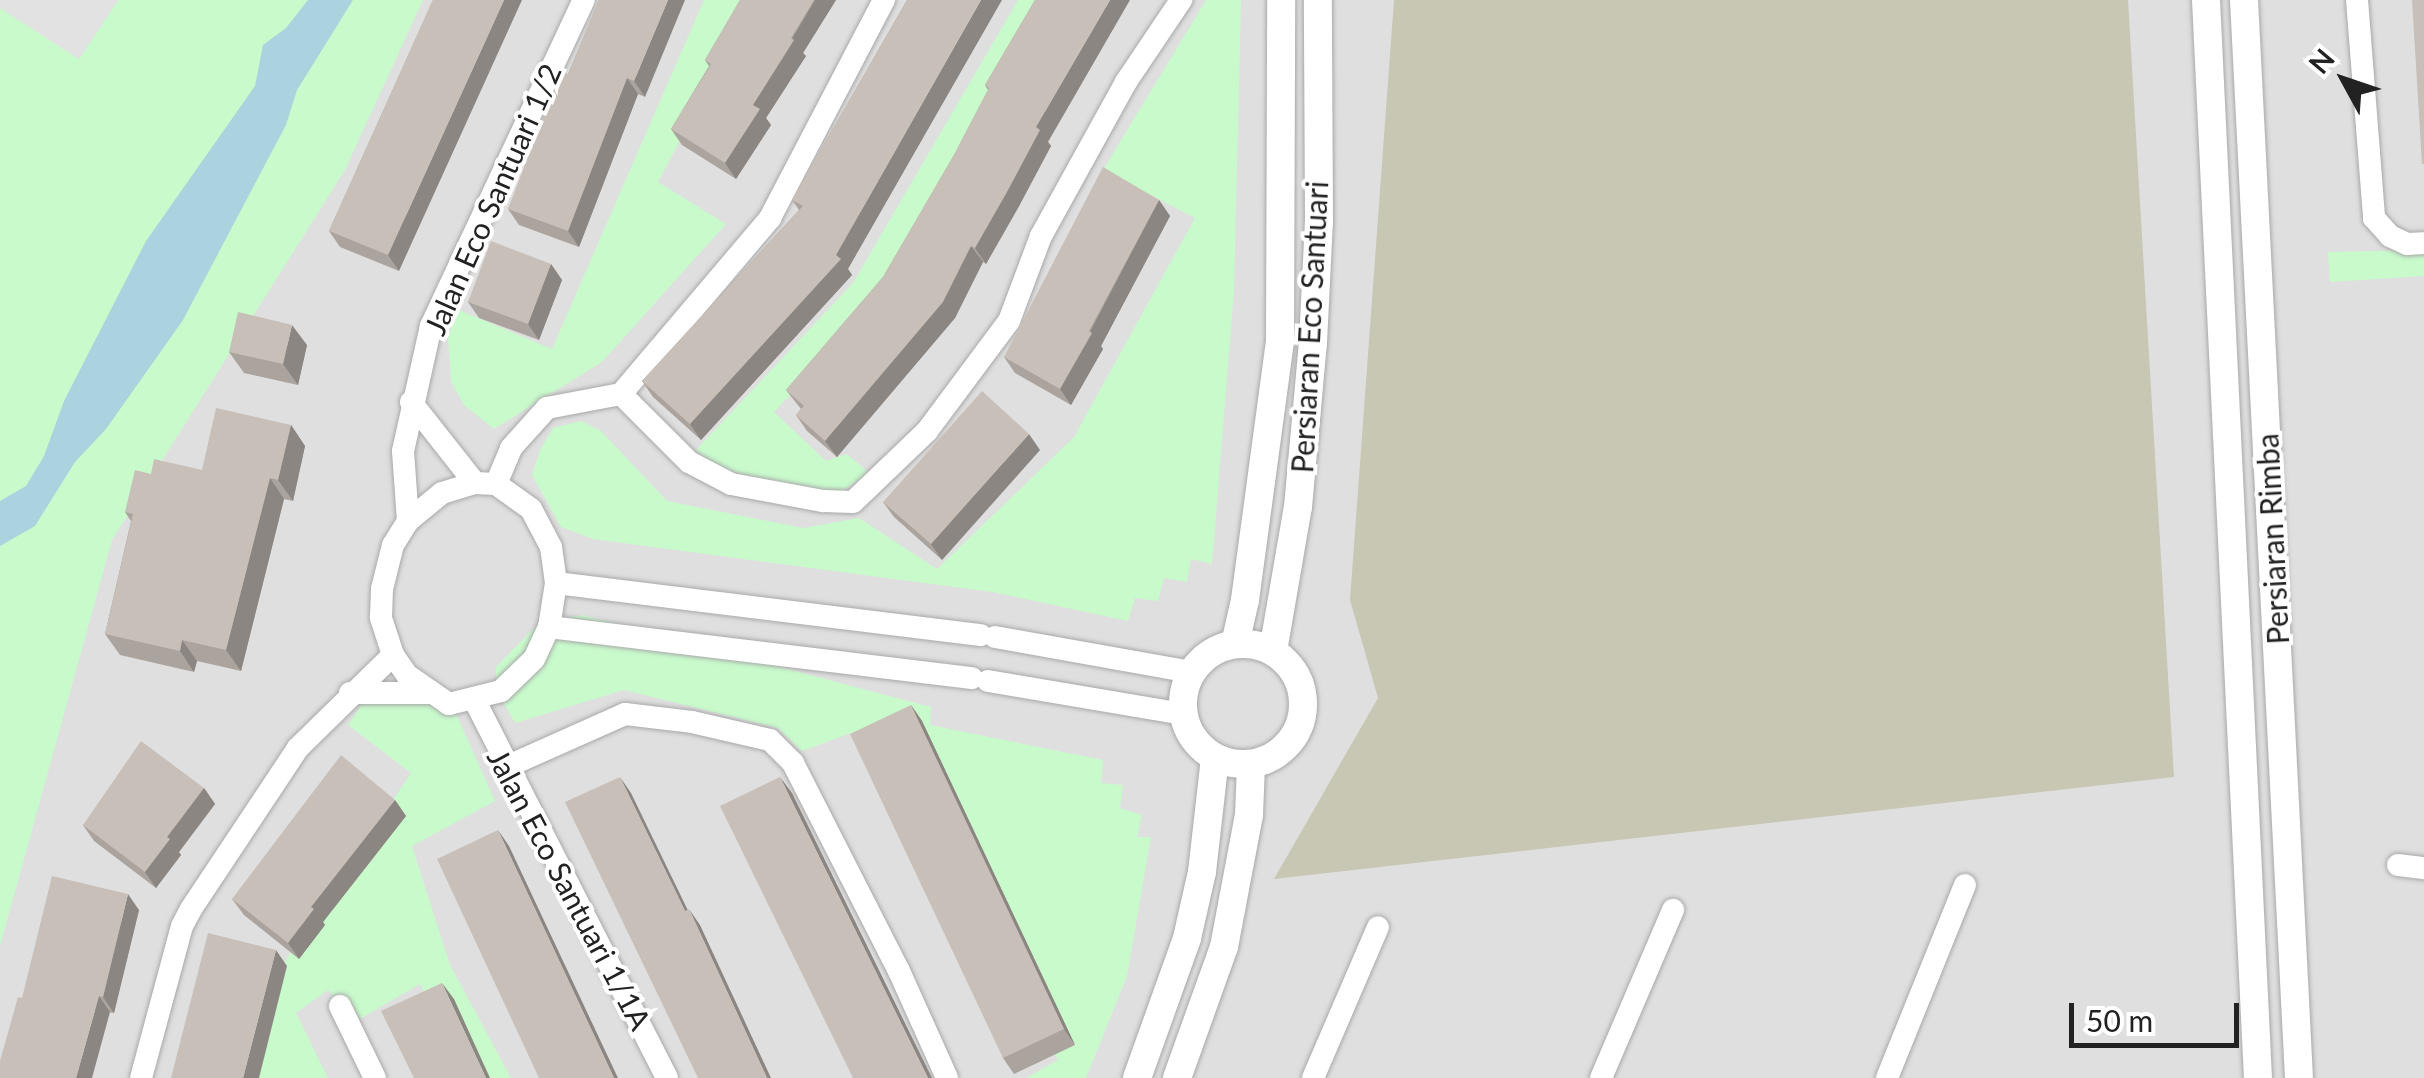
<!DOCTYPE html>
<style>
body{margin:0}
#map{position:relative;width:2424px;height:1078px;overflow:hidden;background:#f2efe9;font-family:Lato,sans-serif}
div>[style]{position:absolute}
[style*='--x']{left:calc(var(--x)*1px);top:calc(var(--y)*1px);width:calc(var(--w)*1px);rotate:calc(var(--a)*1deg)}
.residential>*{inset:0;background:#e0dfdf}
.construction>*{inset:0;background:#c7c7b4}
.park>*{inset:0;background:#c8facc}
.parking>*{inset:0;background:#e2e2e2}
.water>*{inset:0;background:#aad3df}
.roads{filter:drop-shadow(0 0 2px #a9a9a9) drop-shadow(0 0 2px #a9a9a9)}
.minor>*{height:22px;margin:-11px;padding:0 11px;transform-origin:11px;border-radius:11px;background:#fff}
.tertiary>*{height:28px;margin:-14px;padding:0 14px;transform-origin:14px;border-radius:14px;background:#fff}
.tertiary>.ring{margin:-14px;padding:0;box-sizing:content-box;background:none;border:28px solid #fff;border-radius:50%}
.wall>*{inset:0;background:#aba49e}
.shaded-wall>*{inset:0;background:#8b8681}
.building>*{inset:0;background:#c7bfb8}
span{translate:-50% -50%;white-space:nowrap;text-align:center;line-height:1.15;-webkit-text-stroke:8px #fff;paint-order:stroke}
.street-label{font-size:30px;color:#222}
.north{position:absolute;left:2294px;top:30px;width:100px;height:100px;-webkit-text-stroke:8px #fff;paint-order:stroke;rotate:310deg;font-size:28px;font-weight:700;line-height:40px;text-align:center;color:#222}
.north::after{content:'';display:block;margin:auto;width:35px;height:45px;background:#222;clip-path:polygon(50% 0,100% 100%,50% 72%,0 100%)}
.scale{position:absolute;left:2069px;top:1003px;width:170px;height:45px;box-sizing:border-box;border:5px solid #222;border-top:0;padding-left:12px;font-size:30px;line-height:35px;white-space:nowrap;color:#222;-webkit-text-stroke:8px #fff;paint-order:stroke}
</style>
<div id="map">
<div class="residential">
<i style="clip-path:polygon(0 0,2424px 0,2424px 1078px,0 1078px)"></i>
</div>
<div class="construction">
<i style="clip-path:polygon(1394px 0,2128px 0,2174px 777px,1274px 879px,1378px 698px,1350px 600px)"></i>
</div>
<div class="park">
<i style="clip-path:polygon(118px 0,423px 0,345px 170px,112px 540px,0 946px,0 8px,79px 59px)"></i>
<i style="clip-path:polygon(704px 0,755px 0,658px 182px,726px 224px,602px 362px,494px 429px,464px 405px,451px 382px,448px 336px,459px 310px,552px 349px)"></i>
<i style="clip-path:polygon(1018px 0,1049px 0,875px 306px,774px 412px,826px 461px,847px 454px,869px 473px,841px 492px,801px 491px,714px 466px,696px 450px,853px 283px)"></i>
<i style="clip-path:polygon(1206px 0,1241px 0,1234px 291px,1212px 564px,1191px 559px,1187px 582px,1164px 578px,1158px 601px,1135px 598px,1128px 621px,992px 592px,593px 539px,561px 527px,532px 475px,540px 450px,553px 428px,581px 421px,601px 431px,667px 501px,803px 528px,859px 518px,937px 569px,1074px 437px,1195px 218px,1103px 170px)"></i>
<i style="clip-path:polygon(2424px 250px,2424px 276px,2330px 282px,2328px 252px)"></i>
<i style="clip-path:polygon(583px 615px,931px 707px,930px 725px,1103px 760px,1101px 783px,1123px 785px,1120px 808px,1142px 815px,1137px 837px,1151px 837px,1127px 976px,1086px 1078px,1026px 1078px,1058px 1060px,887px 720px,802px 751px,778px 728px,624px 690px,515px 723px,496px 690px,496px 667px,540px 622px)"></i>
<i style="clip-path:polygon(374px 686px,452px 705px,495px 801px,412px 846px,450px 965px,511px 1078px,468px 1078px,420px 984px,356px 1021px,328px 990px,296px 1013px,328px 1078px,244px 1078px,272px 981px,411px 773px,348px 725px)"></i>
</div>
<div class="parking">
<i style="clip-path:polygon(0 0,118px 0,79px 59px,0 8px)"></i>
</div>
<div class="water">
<i style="clip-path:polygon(308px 0,353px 0,297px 90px,286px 125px,183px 320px,106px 429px,75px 462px,35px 526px,0 546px,0 501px,26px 486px,44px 456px,64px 401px,146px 241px,255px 86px,263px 45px,286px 28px)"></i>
</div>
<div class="roads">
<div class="minor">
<i style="--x:2357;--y:0;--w:219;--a:85.5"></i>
<i style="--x:2374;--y:218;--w:24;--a:48"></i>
<i style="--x:2390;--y:236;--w:19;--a:25"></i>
<i style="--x:2407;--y:244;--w:17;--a:-3"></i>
<i style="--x:621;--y:394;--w:96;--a:45"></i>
<i style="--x:689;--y:462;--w:47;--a:27.6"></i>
<i style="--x:731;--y:484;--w:94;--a:10.5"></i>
<i style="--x:823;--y:501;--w:30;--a:2"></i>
<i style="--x:853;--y:502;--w:103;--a:-43.8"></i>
<i style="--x:927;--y:431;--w:137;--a:-53.3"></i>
<i style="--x:1009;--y:321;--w:91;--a:-69.4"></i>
<i style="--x:1041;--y:236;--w:176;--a:-61.1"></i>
<i style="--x:1126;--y:82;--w:99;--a:-56.1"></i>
<i style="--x:411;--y:402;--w:103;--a:51.7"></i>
<i style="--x:475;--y:483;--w:21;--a:3"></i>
<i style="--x:496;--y:484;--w:43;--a:35.5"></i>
<i style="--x:531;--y:509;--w:43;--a:62.2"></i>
<i style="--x:551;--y:547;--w:36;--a:82"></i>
<i style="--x:556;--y:583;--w:45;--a:99"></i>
<i style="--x:549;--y:627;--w:35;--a:115"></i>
<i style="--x:534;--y:659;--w:46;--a:135.9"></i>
<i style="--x:501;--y:691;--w:54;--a:166"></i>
<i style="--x:449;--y:704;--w:51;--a:-145.4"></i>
<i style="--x:407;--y:675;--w:24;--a:-125"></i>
<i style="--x:393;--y:655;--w:40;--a:-108"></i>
<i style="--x:381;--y:617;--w:28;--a:-88"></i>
<i style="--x:382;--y:589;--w:45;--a:-76"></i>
<i style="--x:393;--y:545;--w:28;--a:-58"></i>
<i style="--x:408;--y:521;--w:44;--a:-39.5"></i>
<i style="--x:442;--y:493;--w:34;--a:-17"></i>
<i style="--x:496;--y:484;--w:39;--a:-67"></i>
<i style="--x:511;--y:448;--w:54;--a:-48"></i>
<i style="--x:547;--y:408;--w:75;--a:-10.7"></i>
<i style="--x:621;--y:394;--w:231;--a:-49.7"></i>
<i style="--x:770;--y:218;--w:246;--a:-62.4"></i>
<i style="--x:408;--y:521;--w:70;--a:-94.1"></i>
<i style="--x:403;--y:451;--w:128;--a:-77.4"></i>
<i style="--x:431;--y:326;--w:360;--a:-64.9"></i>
<i style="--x:556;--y:583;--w:428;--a:7"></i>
<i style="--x:549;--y:627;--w:426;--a:6.9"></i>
<i style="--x:995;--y:637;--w:200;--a:10.1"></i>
<i style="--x:988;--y:681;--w:198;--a:9.6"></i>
<i style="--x:350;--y:693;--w:80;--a:0"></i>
<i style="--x:474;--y:699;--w:425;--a:63"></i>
<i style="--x:506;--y:767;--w:130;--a:-24"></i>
<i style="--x:625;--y:714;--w:67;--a:6.8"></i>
<i style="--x:692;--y:722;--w:80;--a:13"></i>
<i style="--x:770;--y:740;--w:33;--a:45"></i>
<i style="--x:793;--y:763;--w:233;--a:63"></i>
<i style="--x:899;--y:971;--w:117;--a:65.8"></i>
<i style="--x:2398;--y:865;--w:26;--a:7"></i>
<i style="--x:340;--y:1006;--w:80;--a:64.1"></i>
<i style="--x:141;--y:1078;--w:157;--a:-74.9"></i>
<i style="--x:182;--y:926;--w:19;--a:-62"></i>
<i style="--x:191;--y:909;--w:193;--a:-56.4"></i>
<i style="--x:298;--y:748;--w:133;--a:-44.4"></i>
<i style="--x:1313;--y:1078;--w:164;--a:-66.7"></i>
<i style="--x:1601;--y:1078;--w:183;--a:-66.8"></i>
<i style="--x:1887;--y:1078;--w:208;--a:-68"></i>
</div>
<div class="tertiary">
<i style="--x:2206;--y:0;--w:1079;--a:87.24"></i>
<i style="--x:2244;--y:0;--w:1079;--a:87.08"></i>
<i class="ring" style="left:1183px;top:644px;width:92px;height:92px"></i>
<i style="--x:1235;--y:644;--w:45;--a:-77.2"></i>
<i style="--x:1245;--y:600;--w:261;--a:-82.3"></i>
<i style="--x:1280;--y:341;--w:341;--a:-89.8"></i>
<i style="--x:1273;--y:651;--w:146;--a:-80.2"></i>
<i style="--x:1298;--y:507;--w:165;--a:-84.8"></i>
<i style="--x:1313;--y:343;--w:121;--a:-87.2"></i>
<i style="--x:1319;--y:222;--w:222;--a:-90.3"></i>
<i style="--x:1137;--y:1078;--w:149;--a:-70.3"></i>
<i style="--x:1187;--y:938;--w:68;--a:-77.2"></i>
<i style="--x:1202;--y:872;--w:115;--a:-83.5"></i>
<i style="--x:1177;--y:1078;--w:139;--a:-70.3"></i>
<i style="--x:1224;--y:947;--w:134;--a:-79.3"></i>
<i style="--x:1249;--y:815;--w:50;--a:-87.7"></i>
</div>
</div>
<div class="wall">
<i style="clip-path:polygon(433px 0,399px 271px,340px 247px,329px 231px)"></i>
<i style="clip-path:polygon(599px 0,645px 97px,638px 94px,579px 247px,519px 225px,508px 209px,568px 74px)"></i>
<i style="clip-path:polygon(740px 0,836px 0,803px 53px,806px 56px,766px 118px,771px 125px,736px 179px,682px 145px,671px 129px,709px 66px,705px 60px)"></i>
<i style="clip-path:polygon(907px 0,848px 269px,852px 275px,701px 440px,653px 397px,642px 381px,799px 210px,792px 200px)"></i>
<i style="clip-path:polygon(1035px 0,1048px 142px,1051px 146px,1018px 208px,986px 264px,983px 262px,955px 318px,837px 457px,807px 431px,796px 415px,801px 409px,786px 390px,883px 277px,954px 155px,988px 90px,985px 85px)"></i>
<i style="clip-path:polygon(1159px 200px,1170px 216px,1101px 346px,1103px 349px,1071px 405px,1015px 373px,1004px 357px)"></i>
<i style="clip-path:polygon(551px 264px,562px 280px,539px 340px,479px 318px,468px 302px)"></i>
<i style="clip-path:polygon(307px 345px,298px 385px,244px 373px,229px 352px)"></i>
<i style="clip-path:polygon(291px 425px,305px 446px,293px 501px,284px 499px,241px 671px,197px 661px,194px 672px,120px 655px,105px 634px,131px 521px,125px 512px,151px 474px,202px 470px)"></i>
<i style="clip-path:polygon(1040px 450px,942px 560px,894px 517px,883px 502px)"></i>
<i style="clip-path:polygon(911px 705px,922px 721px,1075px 1045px,1014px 1074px,1003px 1058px)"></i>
<i style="clip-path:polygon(204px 788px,215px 804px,179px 852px,181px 855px,156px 888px,94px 841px,83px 825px)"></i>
<i style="clip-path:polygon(395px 800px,406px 816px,323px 922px,325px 925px,299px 959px,244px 915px,232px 899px)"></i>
<i style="clip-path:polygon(139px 910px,114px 1013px,22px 998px)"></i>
</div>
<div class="shaded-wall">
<i style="clip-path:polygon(504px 0,522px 0,399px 271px,388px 255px)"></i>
<i style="clip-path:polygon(668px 0,685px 0,645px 97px,634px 81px)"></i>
<i style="clip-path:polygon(815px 0,836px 0,803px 53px,806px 56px,766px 118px,771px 125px,736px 179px,725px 163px,753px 105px)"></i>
<i style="clip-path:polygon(981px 0,1002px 0,848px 269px,852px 275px,701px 440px,690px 424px,836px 255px)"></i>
<i style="clip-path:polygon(1110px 0,1130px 0,1048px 142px,1051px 146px,1018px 208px,986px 264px,975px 248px,1036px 127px)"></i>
<i style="clip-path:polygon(627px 78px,638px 94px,579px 247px,568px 231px)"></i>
<i style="clip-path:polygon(1159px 200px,1170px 216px,1101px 346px,1103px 349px,1071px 405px,1060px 389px)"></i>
<i style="clip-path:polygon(971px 246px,983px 262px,955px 318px,837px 457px,825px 441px)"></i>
<i style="clip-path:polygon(551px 264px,562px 280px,539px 340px,528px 324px)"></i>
<i style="clip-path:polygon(292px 325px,307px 345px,298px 385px,283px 364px)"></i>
<i style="clip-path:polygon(291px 425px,305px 446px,293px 501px,278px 480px)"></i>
<i style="clip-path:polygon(1029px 434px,1040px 450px,942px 560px,931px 544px)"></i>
<i style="clip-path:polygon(270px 478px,284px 499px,241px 671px,226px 650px)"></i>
<i style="clip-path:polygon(182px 640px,197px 661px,194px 672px,180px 651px)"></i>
<i style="clip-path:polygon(911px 705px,922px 721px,1075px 1045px,1064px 1029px)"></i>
<i style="clip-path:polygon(620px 777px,631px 793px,696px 927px,685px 911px)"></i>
<i style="clip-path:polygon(780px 777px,792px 793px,932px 1078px,928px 1078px)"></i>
<i style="clip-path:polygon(204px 788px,215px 804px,179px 852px,181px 855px,156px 888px,145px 872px,167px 837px)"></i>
<i style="clip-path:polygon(395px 800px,406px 816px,323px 922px,325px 925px,299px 959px,288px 943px,311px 907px)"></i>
<i style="clip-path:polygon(498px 830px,509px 846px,618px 1078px,614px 1078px)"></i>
<i style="clip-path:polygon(128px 894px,139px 910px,114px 1013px,103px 997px)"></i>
<i style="clip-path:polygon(689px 909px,700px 925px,771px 1078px,767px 1078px)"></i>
<i style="clip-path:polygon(276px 950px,287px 966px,259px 1078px,243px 1078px)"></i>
<i style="clip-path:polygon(442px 983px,454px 999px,490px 1078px,486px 1078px)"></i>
<i style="clip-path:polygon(99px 996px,110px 1012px,92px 1078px,76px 1078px)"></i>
</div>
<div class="building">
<i style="clip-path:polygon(433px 0,504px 0,388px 255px,329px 231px)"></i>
<i style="clip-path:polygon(599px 0,668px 0,634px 81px,627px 78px,568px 231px,508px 209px,561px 71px,568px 74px)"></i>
<i style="clip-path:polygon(740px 0,814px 0,791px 38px,794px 40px,753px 105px,760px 109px,725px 163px,671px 129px,711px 64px,705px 60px)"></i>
<i style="clip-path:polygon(907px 0,981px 0,836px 255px,841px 259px,690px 424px,642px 381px,803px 206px,792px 200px)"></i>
<i style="clip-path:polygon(1035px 0,1110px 0,1036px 127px,1040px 130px,1007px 192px,975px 248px,971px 246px,943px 302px,825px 441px,796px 415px,804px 406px,786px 390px,883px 277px,954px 155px,989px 88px,985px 85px)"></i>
<i style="clip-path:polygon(2412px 0,2424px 0,2424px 164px,2422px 164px)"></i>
<i style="clip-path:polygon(1103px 167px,1159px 200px,1089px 331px,1092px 333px,1060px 389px,1004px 357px)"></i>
<i style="clip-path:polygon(491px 241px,551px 264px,528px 324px,468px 302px)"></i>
<i style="clip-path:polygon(238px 312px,292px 325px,283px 364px,229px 352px)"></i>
<i style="clip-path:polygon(982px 391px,1029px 434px,931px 544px,883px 502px)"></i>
<i style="clip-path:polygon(216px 408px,291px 425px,278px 480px,270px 478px,226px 650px,182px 640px,180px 651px,105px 634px,133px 514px,125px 512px,135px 470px,151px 474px,154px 459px,202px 470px)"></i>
<i style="clip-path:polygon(911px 705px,1064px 1029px,1003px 1058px,850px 734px)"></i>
<i style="clip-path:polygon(141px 741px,204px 788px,167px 837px,170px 839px,145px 872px,83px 825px)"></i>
<i style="clip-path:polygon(341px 755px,395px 800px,311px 907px,314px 909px,288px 943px,232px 899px)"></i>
<i style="clip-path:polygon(620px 777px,685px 911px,689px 909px,767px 1078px,698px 1078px,565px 802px)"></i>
<i style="clip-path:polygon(780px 777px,928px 1078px,853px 1078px,720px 806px)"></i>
<i style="clip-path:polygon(498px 830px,614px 1078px,539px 1078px,437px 859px)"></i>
<i style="clip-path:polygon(52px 876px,128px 894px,103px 997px,99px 996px,76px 1078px,0 1078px,0 1061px,18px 997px,22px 998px)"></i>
<i style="clip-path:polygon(208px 933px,276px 950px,243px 1078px,171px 1078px)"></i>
<i style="clip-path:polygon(442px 983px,486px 1078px,414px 1078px,381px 1011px)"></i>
</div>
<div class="street-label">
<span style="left:492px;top:199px;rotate:-66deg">Jalan Eco Santuari 1/2</span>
<span style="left:1309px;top:327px;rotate:-87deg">Persiaran Eco Santuari</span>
<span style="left:2272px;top:539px;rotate:-93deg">Persiaran Rimba</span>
<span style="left:570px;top:889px;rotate:62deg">Jalan Eco Santuari 1/1A</span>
</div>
<div class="north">N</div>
<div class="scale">50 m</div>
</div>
